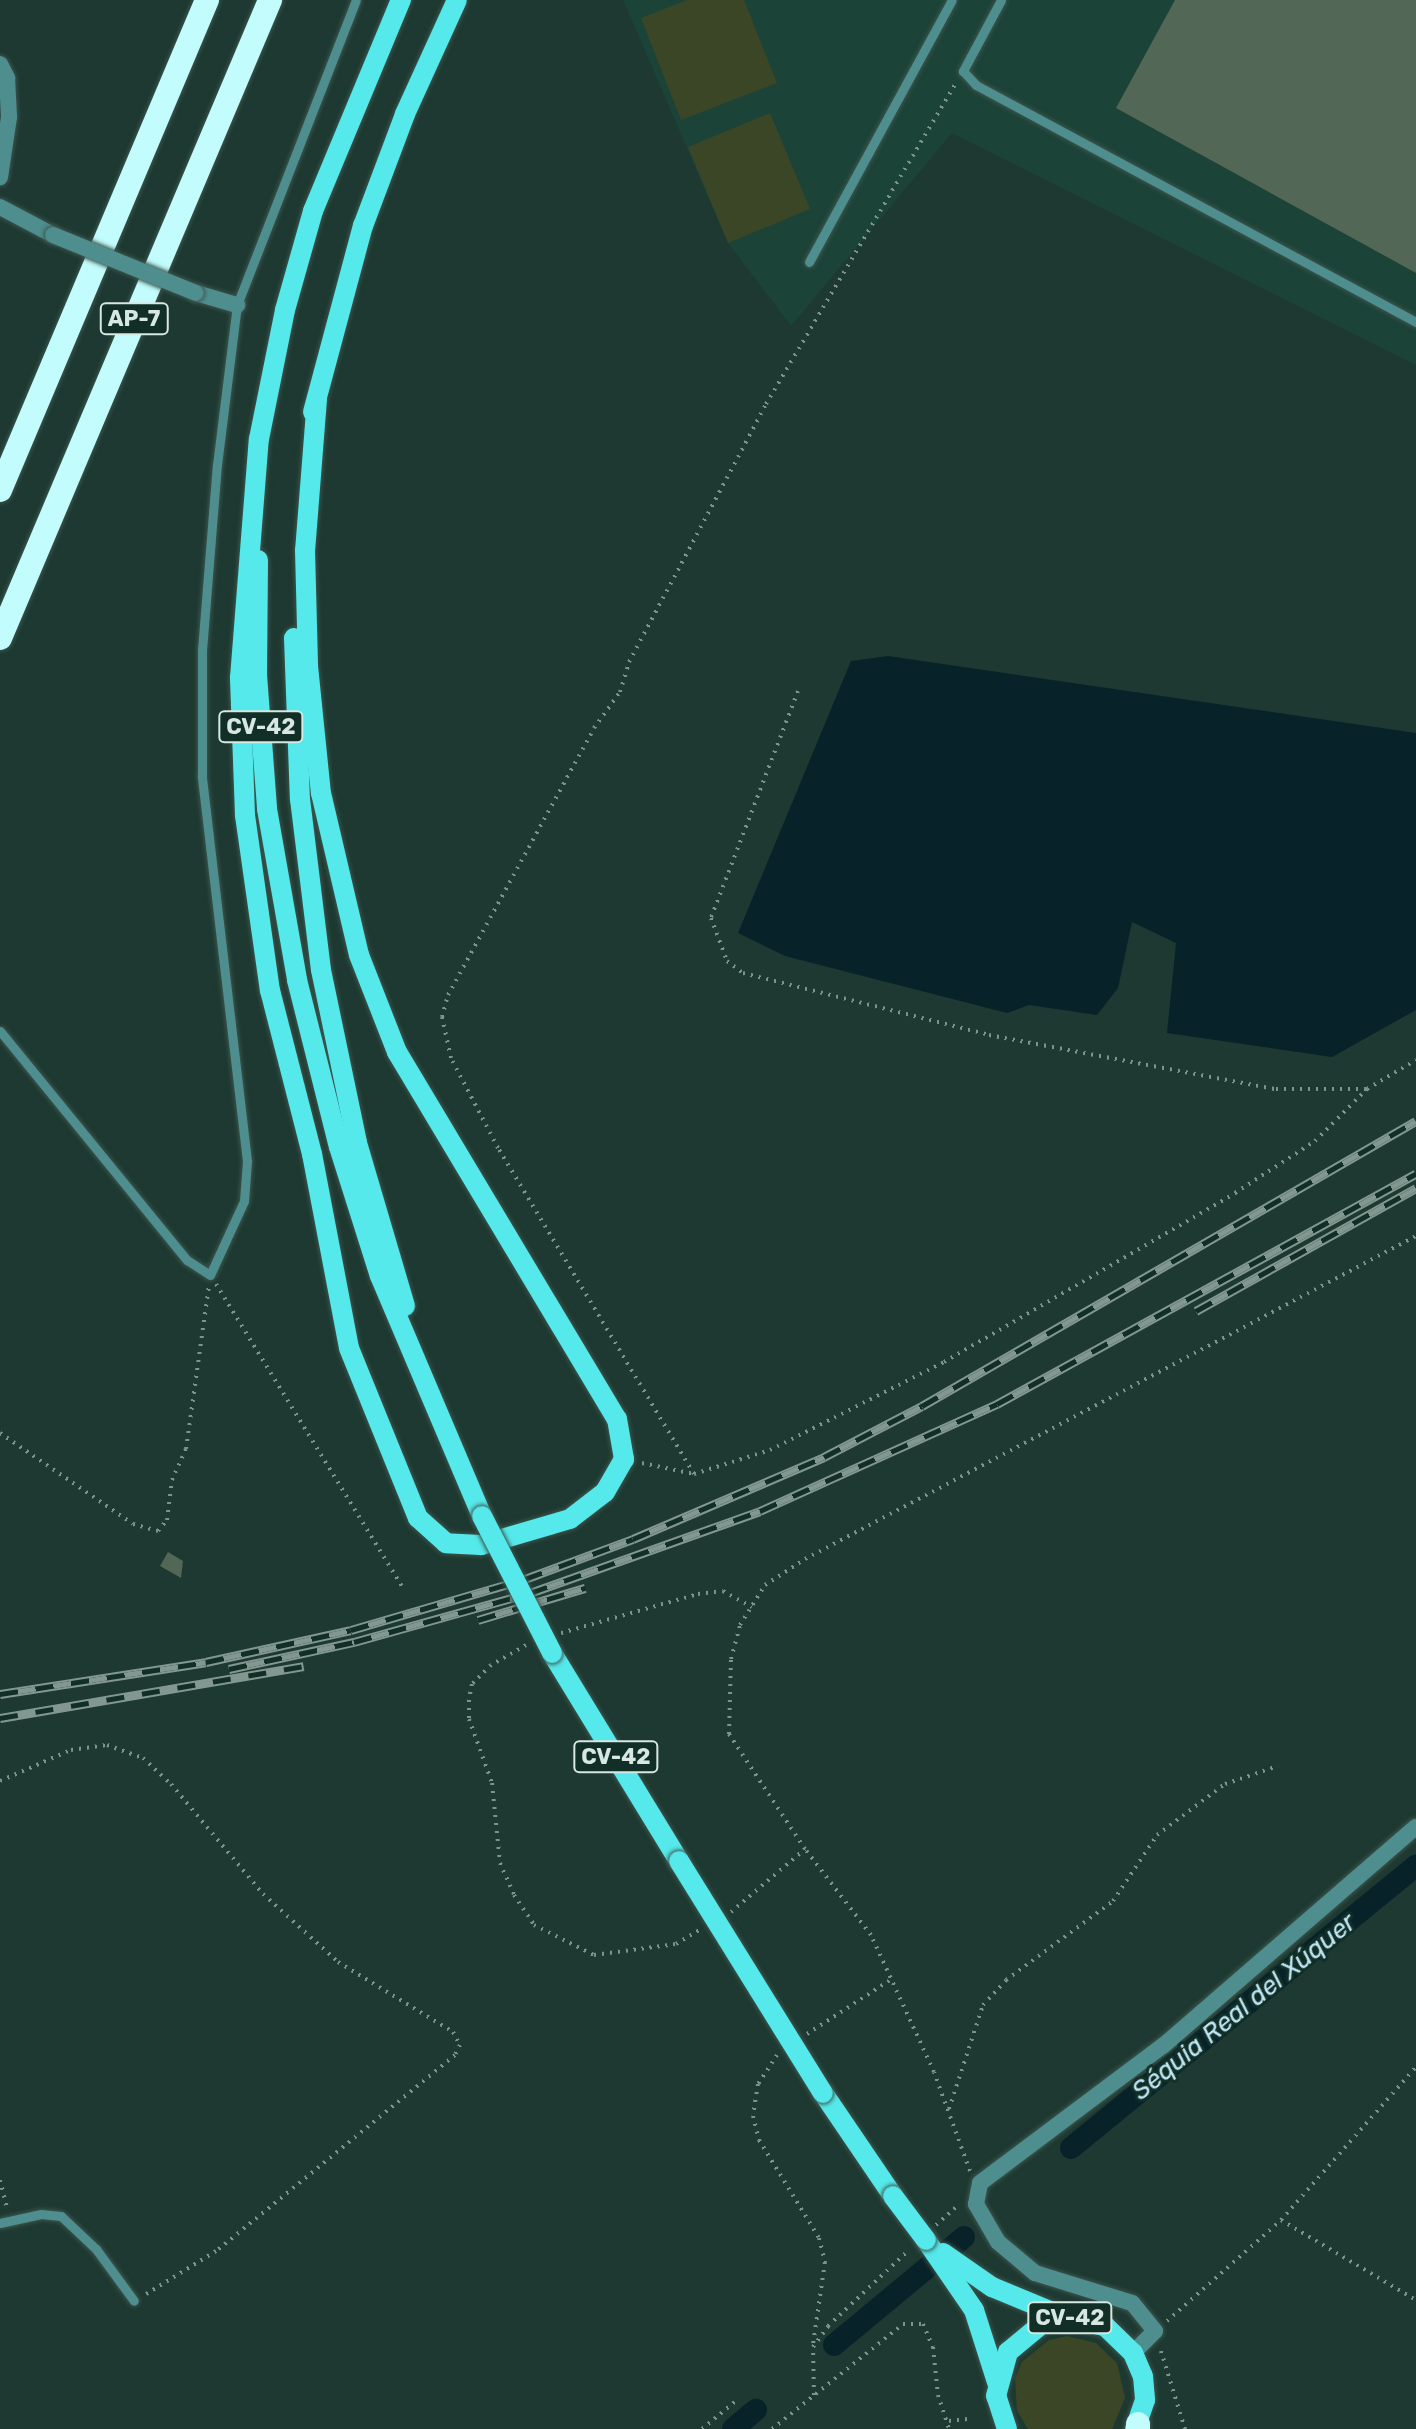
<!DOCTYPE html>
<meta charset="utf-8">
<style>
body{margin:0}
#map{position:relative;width:1416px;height:2429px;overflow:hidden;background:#1d3931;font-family:Rubik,sans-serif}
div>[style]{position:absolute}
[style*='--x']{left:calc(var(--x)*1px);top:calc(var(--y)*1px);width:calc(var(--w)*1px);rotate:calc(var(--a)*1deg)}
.built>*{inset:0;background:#1c4338}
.green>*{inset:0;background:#3b4627}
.water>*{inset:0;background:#082229}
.canal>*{height:22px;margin:-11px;padding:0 11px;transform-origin:11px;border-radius:11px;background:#082229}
.building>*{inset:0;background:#526755}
.path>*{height:4px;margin-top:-2px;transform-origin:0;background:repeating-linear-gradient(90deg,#7d938c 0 2px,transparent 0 8px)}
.roads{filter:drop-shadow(0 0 2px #3b554d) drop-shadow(0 0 2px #3b554d)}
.service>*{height:9px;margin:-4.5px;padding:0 4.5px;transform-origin:4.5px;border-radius:4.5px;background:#4f8e8f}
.minor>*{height:16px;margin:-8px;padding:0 8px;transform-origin:8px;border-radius:8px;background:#4f8e8f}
.primary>*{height:20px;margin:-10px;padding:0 10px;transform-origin:10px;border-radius:10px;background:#55e9eb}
.motorway>*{height:24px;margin:-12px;padding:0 12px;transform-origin:12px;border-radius:12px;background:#c2fcfc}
.rail>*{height:9px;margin-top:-4.5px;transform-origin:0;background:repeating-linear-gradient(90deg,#122f27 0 18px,#829790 0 36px);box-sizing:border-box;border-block:2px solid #829790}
.bridges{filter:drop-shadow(0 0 2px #3b554d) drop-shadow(0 0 2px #3b554d)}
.minor-bridge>*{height:16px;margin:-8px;padding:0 8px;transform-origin:8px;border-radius:8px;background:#4f8e8f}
.primary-bridge>*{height:20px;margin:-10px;padding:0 10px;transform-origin:10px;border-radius:10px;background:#55e9eb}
span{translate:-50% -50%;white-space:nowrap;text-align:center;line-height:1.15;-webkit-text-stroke:6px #122f27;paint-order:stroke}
.shield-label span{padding:2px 6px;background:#122f27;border:2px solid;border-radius:6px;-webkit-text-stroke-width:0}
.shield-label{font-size:22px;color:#d7e7e1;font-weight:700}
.water-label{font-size:26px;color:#c0e8f6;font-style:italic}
</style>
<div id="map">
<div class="built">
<i style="clip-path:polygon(623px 0,1416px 0,1416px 365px,952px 133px,791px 326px,728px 243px)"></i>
</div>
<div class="green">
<i style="clip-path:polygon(687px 0,744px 0,777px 83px,681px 120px,641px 18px)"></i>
<i style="clip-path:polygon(770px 113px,810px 209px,728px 243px,688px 147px)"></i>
<i style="clip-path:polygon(1067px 2336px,1096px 2343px,1117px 2363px,1125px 2398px,1112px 2429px,1028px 2429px,1017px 2411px,1015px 2378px,1022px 2362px,1049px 2340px)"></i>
</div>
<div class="water">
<i style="clip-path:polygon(888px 656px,1416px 733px,1416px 1010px,1332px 1057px,1167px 1033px,1176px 943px,1132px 922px,1118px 988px,1097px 1015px,1029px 1005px,1007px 1013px,785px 956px,738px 933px,851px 661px)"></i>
</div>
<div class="canal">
<i style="--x:1071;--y:2148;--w:446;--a:-39.3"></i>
<i style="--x:834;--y:2345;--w:169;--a:-39.7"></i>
<i style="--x:733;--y:2429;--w:30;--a:-40"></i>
</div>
<div class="building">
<i style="clip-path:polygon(1175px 0,1416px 0,1416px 273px,1116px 108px)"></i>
<i style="clip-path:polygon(168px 1552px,183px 1561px,181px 1578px,160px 1566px)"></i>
</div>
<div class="path">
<i style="--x:798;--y:691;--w:243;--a:111"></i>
<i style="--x:711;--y:918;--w:46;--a:69.6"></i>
<i style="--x:727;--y:961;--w:20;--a:37"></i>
<i style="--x:743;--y:973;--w:254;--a:14.1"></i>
<i style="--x:989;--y:1035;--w:292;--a:10.7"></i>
<i style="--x:1276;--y:1089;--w:91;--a:0"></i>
<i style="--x:216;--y:1284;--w:357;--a:58.4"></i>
<i style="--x:0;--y:1433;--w:161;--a:34.4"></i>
<i style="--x:133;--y:1524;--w:26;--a:16"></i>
<i style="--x:158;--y:1531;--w:14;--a:-51"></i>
<i style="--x:167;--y:1520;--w:40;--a:-82.9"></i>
<i style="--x:172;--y:1480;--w:34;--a:-66"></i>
<i style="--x:186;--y:1449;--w:165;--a:-82"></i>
<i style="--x:642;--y:1463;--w:53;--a:11.9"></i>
<i style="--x:694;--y:1474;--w:80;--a:-17.5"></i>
<i style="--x:770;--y:1450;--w:195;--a:-26.8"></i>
<i style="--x:944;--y:1362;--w:337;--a:-30.1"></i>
<i style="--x:1235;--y:1193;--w:95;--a:-33"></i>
<i style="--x:1315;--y:1141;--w:74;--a:-45"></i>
<i style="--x:1367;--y:1089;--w:57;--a:-30.6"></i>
<i style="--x:694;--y:1474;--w:380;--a:-121"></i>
<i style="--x:498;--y:1148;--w:102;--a:-117.6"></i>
<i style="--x:451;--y:1058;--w:42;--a:-102.4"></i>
<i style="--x:442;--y:1017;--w:23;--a:-75"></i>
<i style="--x:448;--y:995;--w:304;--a:-61.3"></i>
<i style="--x:594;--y:728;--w:44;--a:-54.2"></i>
<i style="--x:620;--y:692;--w:31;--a:-73"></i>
<i style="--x:629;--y:662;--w:292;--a:-62"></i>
<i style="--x:766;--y:404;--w:373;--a:-59.4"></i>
<i style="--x:561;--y:1633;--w:142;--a:-15.9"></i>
<i style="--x:698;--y:1594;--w:25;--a:-7"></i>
<i style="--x:723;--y:1591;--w:33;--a:29"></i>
<i style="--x:526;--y:1645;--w:40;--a:150.3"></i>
<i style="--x:491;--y:1665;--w:27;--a:135"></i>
<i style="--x:472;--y:1684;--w:16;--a:101"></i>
<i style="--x:469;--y:1700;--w:19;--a:90"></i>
<i style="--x:469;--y:1719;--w:68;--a:70.2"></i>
<i style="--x:492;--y:1783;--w:80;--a:84.3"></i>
<i style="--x:500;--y:1863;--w:35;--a:66"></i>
<i style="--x:514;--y:1895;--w:36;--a:56"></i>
<i style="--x:534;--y:1925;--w:67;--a:26.6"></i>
<i style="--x:594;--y:1955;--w:83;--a:-7.6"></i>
<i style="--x:676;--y:1944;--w:27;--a:-31"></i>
<i style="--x:0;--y:1781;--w:77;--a:-23.6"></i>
<i style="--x:71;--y:1750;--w:36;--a:-8"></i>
<i style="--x:107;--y:1745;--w:38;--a:20"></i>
<i style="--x:143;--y:1758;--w:38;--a:43"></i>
<i style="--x:171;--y:1784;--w:143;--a:50.1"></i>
<i style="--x:263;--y:1894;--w:101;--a:42.2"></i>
<i style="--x:338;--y:1962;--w:135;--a:31.3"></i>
<i style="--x:453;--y:2032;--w:15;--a:62"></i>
<i style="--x:460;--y:2045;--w:11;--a:117"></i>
<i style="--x:455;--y:2055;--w:309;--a:140.6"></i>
<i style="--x:216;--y:2251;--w:82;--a:148.4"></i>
<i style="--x:731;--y:1912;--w:97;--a:-40.4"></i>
<i style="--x:807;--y:2034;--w:99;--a:-33"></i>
<i style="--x:777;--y:2055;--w:35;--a:123"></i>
<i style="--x:758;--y:2084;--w:32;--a:99"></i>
<i style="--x:753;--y:2116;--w:25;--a:76"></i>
<i style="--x:759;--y:2140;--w:115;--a:58.5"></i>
<i style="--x:819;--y:2238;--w:25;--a:76"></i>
<i style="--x:825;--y:2262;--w:83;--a:98.3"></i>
<i style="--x:949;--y:2109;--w:109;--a:-71.9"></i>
<i style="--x:983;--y:2005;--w:34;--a:-47"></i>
<i style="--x:1006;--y:1980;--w:133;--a:-36.4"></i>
<i style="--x:1113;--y:1901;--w:79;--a:-56.3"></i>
<i style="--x:1157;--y:1835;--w:85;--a:-36.9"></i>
<i style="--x:1225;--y:1784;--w:56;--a:-18.8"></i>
<i style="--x:970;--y:2171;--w:105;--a:-110"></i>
<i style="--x:934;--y:2072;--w:151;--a:-114.7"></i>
<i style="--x:871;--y:1935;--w:108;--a:-127.5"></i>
<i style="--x:805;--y:1849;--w:138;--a:-123.5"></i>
<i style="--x:729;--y:1734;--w:75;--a:-88.5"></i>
<i style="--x:731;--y:1659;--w:35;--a:-75"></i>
<i style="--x:740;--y:1625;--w:47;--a:-58"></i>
<i style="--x:765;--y:1585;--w:48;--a:-33"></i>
<i style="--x:805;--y:1559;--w:691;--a:-27.86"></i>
<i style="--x:0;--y:2180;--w:30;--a:76"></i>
<i style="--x:1281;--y:2220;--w:157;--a:30.7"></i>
<i style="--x:936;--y:2225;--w:31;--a:-42"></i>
<i style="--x:1167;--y:2321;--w:152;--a:-41.5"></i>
<i style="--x:1281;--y:2220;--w:204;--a:-48.6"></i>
<i style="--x:1161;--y:2351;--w:82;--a:72.9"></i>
<i style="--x:814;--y:2395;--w:48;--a:-91.2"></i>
<i style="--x:813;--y:2347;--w:26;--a:-54"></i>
<i style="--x:828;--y:2326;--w:111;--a:-43.2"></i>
<i style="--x:949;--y:2421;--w:19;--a:-6"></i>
<i style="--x:702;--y:2429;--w:45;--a:-39.6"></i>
<i style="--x:772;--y:2429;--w:168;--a:-38.7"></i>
<i style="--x:903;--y:2324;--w:20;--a:0"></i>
<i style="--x:923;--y:2324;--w:25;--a:67"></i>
<i style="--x:933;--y:2347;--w:48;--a:84.1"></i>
<i style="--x:938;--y:2395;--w:36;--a:72"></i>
</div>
<div class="roads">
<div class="service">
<i style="--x:1001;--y:0;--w:81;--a:118.2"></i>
<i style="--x:963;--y:71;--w:19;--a:47"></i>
<i style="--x:976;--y:85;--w:500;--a:28.3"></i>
<i style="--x:809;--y:262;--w:298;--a:-61.4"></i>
<i style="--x:0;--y:1031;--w:296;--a:50.8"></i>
<i style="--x:187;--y:1260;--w:27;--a:33"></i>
<i style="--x:210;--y:1275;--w:81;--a:-65.3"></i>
<i style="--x:244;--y:1201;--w:40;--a:-85.7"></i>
<i style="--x:247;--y:1161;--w:388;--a:-96.7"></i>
<i style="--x:202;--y:776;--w:126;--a:-90"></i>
<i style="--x:202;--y:650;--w:186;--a:-85.4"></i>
<i style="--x:217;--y:465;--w:161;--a:-82.9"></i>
<i style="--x:237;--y:305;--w:327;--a:-68.7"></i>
<i style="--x:0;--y:2223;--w:42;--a:-12.4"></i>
<i style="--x:41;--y:2214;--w:20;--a:6"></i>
<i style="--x:61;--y:2216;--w:48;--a:43.3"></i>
<i style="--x:96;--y:2249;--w:64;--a:53.8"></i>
</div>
<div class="minor">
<i style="--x:0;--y:64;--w:16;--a:63"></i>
<i style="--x:7;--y:78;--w:39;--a:87"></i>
<i style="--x:9;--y:117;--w:61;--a:98.5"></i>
<i style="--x:0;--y:207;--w:60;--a:27.8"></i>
<i style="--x:196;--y:293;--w:43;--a:16.3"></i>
<i style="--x:1133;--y:2353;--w:31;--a:-45"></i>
<i style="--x:1155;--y:2331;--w:36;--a:-129"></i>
<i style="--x:1132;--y:2303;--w:102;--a:-162.8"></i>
<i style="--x:1035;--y:2273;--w:48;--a:-140"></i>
<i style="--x:998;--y:2242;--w:44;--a:-120.1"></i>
<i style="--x:976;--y:2204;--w:21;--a:-79"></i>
<i style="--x:980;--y:2183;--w:230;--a:-36.9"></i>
<i style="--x:1164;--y:2045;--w:333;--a:-40.9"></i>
</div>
<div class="primary">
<i style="--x:317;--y:399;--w:151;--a:94.5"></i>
<i style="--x:305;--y:550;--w:116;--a:88.5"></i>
<i style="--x:308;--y:666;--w:128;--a:84.2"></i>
<i style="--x:321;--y:793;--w:166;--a:76.8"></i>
<i style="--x:359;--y:955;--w:104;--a:68.6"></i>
<i style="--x:397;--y:1052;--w:428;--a:59.1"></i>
<i style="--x:617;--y:1419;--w:41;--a:80.1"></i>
<i style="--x:624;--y:1459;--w:38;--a:120"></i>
<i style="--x:605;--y:1492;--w:44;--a:142.4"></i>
<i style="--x:570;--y:1519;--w:93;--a:163.7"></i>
<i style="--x:481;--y:1545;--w:35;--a:-177"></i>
<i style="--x:446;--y:1543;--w:38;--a:-138"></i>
<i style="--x:418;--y:1518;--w:183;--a:-112.1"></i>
<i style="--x:349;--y:1348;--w:197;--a:-100.8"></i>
<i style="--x:312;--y:1154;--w:168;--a:-104.4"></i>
<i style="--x:270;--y:991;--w:178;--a:-98.1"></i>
<i style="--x:245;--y:815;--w:137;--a:-92.1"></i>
<i style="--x:240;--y:678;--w:240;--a:-85.5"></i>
<i style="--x:259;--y:439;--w:132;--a:-78.6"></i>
<i style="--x:285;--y:310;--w:103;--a:-74.2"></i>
<i style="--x:313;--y:211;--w:229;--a:-67.4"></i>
<i style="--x:313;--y:412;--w:193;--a:-75"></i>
<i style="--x:363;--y:226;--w:120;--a:-69.4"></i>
<i style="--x:405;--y:114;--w:125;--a:-65.5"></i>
<i style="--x:258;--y:560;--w:115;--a:90.5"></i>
<i style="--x:257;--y:675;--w:134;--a:85.7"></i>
<i style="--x:267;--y:809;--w:174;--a:80"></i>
<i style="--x:297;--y:980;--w:172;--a:75.9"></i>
<i style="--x:339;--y:1147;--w:135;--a:72.4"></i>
<i style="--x:380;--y:1276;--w:261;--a:67"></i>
<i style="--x:294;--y:638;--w:161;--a:87.9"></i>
<i style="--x:300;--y:799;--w:172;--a:83"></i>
<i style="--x:321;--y:970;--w:177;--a:78.2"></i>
<i style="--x:357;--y:1143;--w:170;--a:73.6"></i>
<i style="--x:552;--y:1653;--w:244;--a:58.6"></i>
<i style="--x:823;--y:2093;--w:125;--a:55.8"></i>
<i style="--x:926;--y:2240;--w:85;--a:55.6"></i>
<i style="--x:974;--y:2310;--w:76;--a:72.3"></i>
<i style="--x:943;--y:2253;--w:60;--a:34.8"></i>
<i style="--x:992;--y:2287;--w:81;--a:22.5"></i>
<i style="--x:1007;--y:2429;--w:35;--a:-108"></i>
<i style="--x:996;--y:2396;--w:46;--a:-74.7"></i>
<i style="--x:1008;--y:2352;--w:45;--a:-39.6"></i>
<i style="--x:1043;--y:2323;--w:25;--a:-12"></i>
<i style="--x:1067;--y:2318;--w:39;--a:12"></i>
<i style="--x:1105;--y:2326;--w:39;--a:44"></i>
<i style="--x:1133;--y:2353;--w:25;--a:67"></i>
<i style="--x:1143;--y:2376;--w:24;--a:85"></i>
<i style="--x:1145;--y:2400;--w:31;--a:109"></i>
</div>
<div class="motorway">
<i style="--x:0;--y:490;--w:532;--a:-67.1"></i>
<i style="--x:0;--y:638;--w:693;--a:-67.06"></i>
<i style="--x:1138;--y:2429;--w:5;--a:-90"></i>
</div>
</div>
<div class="rail">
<i style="--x:1196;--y:1311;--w:252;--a:-29.2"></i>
<i style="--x:478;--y:1620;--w:112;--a:-16.7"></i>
<i style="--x:229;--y:1669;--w:128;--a:-12.2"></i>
<i style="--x:354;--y:1642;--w:183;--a:-15.6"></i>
<i style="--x:530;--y:1593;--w:244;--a:-19.6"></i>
<i style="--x:760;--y:1511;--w:260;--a:-24.3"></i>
<i style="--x:997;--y:1404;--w:478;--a:-28.8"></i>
<i style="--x:0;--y:1694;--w:208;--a:-8.8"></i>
<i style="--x:206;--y:1662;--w:148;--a:-12.4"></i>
<i style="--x:351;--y:1630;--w:181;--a:-16.3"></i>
<i style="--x:525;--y:1579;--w:115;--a:-20.3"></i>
<i style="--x:633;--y:1539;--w:208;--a:-23.2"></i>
<i style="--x:824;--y:1457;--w:110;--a:-27.5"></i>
<i style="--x:922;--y:1406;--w:570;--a:-29.98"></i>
<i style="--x:0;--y:1718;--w:308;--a:-9.7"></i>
</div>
<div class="bridges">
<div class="minor-bridge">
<i style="--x:53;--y:235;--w:154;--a:22.1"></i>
</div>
<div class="primary-bridge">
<i style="--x:482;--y:1516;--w:154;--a:62.9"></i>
<i style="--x:679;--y:1861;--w:273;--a:58.2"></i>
<i style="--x:893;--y:2196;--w:55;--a:53.1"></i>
</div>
</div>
<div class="shield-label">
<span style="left:134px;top:319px">AP-7</span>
<span style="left:261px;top:727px">CV-42</span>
<span style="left:616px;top:1757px">CV-42</span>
<span style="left:1070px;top:2318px">CV-42</span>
</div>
<div class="water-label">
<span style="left:1244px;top:2007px;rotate:-39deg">Séquia Real del Xúquer</span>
</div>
</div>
